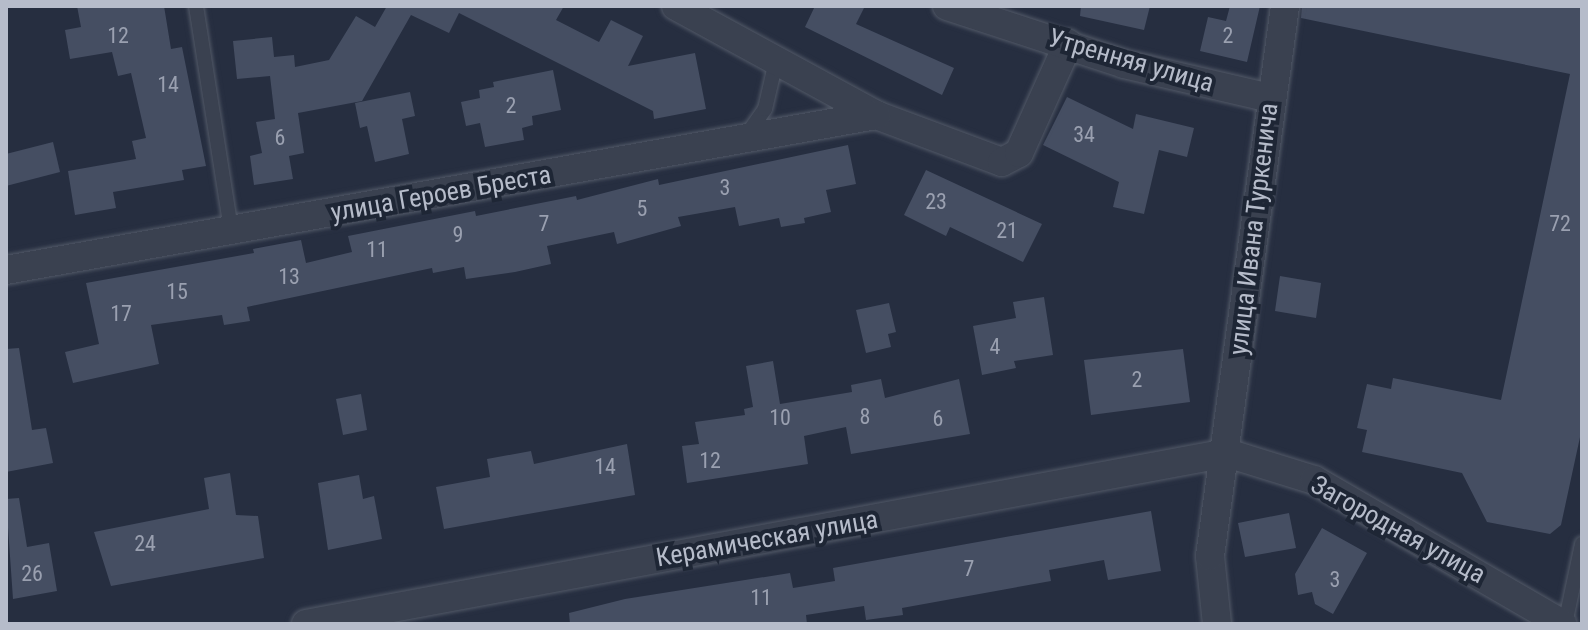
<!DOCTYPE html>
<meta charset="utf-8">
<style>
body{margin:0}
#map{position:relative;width:1588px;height:630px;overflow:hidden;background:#262e40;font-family:"Roboto Condensed",sans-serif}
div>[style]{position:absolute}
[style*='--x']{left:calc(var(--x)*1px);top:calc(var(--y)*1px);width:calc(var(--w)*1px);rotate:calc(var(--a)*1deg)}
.building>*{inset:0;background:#454e62}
.roads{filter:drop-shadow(0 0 2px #525967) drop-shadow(0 0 2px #525967)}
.service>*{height:14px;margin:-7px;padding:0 7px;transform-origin:7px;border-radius:7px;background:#3a4150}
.minor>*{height:28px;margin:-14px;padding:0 14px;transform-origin:14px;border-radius:14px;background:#3a4150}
span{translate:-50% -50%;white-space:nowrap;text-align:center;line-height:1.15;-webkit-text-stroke:8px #1e2635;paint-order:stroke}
.number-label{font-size:22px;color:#9aa0b0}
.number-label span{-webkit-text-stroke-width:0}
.street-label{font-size:26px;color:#b6bcca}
.frame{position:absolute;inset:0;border:8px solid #b6bcca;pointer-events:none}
</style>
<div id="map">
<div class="building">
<i style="clip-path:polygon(77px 6px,164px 6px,171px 49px,182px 47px,206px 166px,182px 170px,184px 180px,113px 192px,116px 208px,75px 215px,68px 171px,136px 159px,132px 141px,146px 138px,131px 73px,118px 76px,112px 52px,70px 59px,65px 30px,81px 27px)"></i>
<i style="clip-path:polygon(387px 6px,564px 6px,556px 20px,599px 42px,611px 20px,643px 36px,628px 66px,695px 53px,706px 109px,654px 119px,653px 111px,459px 13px,449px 33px,411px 15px,362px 101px,298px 113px,304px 153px,289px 156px,293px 179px,254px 185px,250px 156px,262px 153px,256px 122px,275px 119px,270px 76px,237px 79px,233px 41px,272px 37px,274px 57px,294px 55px,295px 67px,329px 60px,356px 16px,375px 27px)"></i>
<i style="clip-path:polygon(815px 6px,865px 6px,856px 24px,954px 68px,942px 95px,805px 27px)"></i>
<i style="clip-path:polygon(1081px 6px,1150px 6px,1144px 30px,1080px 16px)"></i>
<i style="clip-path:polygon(1230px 6px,1260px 6px,1247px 62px,1200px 51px,1208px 17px,1226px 21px)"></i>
<i style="clip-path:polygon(1302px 6px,1582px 6px,1582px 428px,1561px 525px,1550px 534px,1487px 522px,1462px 473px,1362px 452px,1367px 430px,1357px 428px,1367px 384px,1391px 389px,1393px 378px,1501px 400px,1570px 74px,1301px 18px)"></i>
<i style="clip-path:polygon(553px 70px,561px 110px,532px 116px,533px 125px,522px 128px,524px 140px,485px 147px,480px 123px,466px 126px,461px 102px,480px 98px,479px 90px,494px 87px,493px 82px)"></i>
<i style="clip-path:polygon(410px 92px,415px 116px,402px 119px,409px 154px,375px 162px,367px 126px,360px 128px,355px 103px)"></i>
<i style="clip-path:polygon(1067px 97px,1133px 129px,1136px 114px,1194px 128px,1187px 157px,1159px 150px,1144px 214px,1113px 207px,1119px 182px,1043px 145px)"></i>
<i style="clip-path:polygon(53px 142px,60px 172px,6px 186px,6px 154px)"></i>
<i style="clip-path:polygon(848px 145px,856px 184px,826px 190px,831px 212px,804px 218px,805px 223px,781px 227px,779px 218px,739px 226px,735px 207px,678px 217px,681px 226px,617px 244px,614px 232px,547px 246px,551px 264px,515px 272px,466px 279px,464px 267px,433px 273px,432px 268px,247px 307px,250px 321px,224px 325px,222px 315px,151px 325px,159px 364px,73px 383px,65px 352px,99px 344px,86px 283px,254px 253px,253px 249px,301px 240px,306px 263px,352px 252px,348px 236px,475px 211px,476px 216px,576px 196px,577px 200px,658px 179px,659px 185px)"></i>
<i style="clip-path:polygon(926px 170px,1042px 224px,1023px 262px,950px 227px,946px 236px,904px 215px)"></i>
<i style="clip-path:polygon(1280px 276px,1321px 283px,1316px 318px,1275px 311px)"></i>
<i style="clip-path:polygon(1044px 297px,1053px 355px,1014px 361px,1016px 368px,982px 375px,973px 326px,1016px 318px,1013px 302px)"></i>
<i style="clip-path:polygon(889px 303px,896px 332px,888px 334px,891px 347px,866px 353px,856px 310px)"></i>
<i style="clip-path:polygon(19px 348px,32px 430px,46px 428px,53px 463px,6px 472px,6px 349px)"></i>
<i style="clip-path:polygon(1183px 349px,1190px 402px,1091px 415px,1084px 360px)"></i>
<i style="clip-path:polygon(773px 361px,780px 404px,852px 392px,851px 385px,881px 379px,885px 398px,959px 379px,970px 434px,851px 454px,846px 427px,804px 436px,808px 464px,687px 483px,682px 446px,699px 444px,695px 422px,745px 415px,744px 409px,753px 407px,746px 366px)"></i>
<i style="clip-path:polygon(361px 394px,367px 430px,343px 435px,336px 399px)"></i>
<i style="clip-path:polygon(627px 444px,635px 495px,444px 529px,436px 487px,490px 477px,487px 459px,531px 451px,534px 464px)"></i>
<i style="clip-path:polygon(230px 473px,236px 515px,258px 516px,264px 558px,111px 586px,94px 532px,209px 509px,204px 478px)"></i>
<i style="clip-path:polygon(359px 475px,363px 499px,374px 496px,382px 539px,328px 550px,318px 483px)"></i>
<i style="clip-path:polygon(19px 498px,27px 547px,49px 543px,57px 591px,13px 599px,6px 499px)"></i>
<i style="clip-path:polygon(1151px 511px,1161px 571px,1108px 580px,1104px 560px,1049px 570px,1051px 581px,902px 608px,903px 615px,866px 620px,864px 606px,806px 615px,807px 624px,570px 624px,569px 613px,625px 599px,790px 573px,793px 588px,835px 581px,833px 568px)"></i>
<i style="clip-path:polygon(1289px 513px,1296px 548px,1245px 557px,1238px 523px)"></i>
<i style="clip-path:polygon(1322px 528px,1367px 553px,1333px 614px,1315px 604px,1312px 592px,1298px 595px,1295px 574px)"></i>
</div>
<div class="roads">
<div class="service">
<i style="--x:196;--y:6;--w:227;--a:81.1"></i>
<i style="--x:746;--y:136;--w:33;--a:-55"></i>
<i style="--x:765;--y:109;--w:53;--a:-77"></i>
<i style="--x:1565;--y:624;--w:82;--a:-78"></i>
</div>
<div class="minor">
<i style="--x:676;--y:6;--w:228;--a:28.6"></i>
<i style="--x:876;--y:115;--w:134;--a:20.5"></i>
<i style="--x:1002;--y:162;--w:19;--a:-28"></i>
<i style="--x:1019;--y:153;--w:120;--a:-65.8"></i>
<i style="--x:947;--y:6;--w:186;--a:18.1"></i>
<i style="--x:1124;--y:64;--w:150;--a:13.1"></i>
<i style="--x:6;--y:270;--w:884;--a:-10.1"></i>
<i style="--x:306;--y:624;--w:937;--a:-10.52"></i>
<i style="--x:1227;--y:453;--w:91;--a:17.2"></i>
<i style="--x:1314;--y:480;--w:287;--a:30.1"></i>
<i style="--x:1217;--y:624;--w:68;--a:-95.9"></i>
<i style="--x:1210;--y:556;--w:555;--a:-82.23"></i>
</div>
</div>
<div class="number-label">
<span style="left:118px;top:36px">12</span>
<span style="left:1228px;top:36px">2</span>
<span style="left:168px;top:85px">14</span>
<span style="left:511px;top:106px">2</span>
<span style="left:1084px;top:135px">34</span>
<span style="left:280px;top:138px">6</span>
<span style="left:725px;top:188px">3</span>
<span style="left:936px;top:202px">23</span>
<span style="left:642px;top:209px">5</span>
<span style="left:544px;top:224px">7</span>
<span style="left:1560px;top:224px">72</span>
<span style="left:1007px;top:231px">21</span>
<span style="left:458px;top:235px">9</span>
<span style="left:377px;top:250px">11</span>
<span style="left:289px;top:277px">13</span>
<span style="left:177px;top:292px">15</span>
<span style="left:121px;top:314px">17</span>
<span style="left:995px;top:347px">4</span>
<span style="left:1137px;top:380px">2</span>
<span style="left:865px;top:417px">8</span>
<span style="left:780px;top:418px">10</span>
<span style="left:938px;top:419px">6</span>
<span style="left:710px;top:461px">12</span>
<span style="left:605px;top:467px">14</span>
<span style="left:145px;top:544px">24</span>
<span style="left:969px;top:569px">7</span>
<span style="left:32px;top:574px">26</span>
<span style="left:1335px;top:580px">3</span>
<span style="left:761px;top:598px">11</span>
</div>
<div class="street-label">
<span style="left:1131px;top:61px;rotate:16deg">Утренняя улица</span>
<span style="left:441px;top:194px;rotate:-10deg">улица Героев Бреста</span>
<span style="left:1254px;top:229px;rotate:-83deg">улица Ивана Туркенича</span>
<span style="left:1398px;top:530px;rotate:29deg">Загородная улица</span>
<span style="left:767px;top:539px;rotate:-10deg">Керамическая улица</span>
</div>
<div class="frame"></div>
</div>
